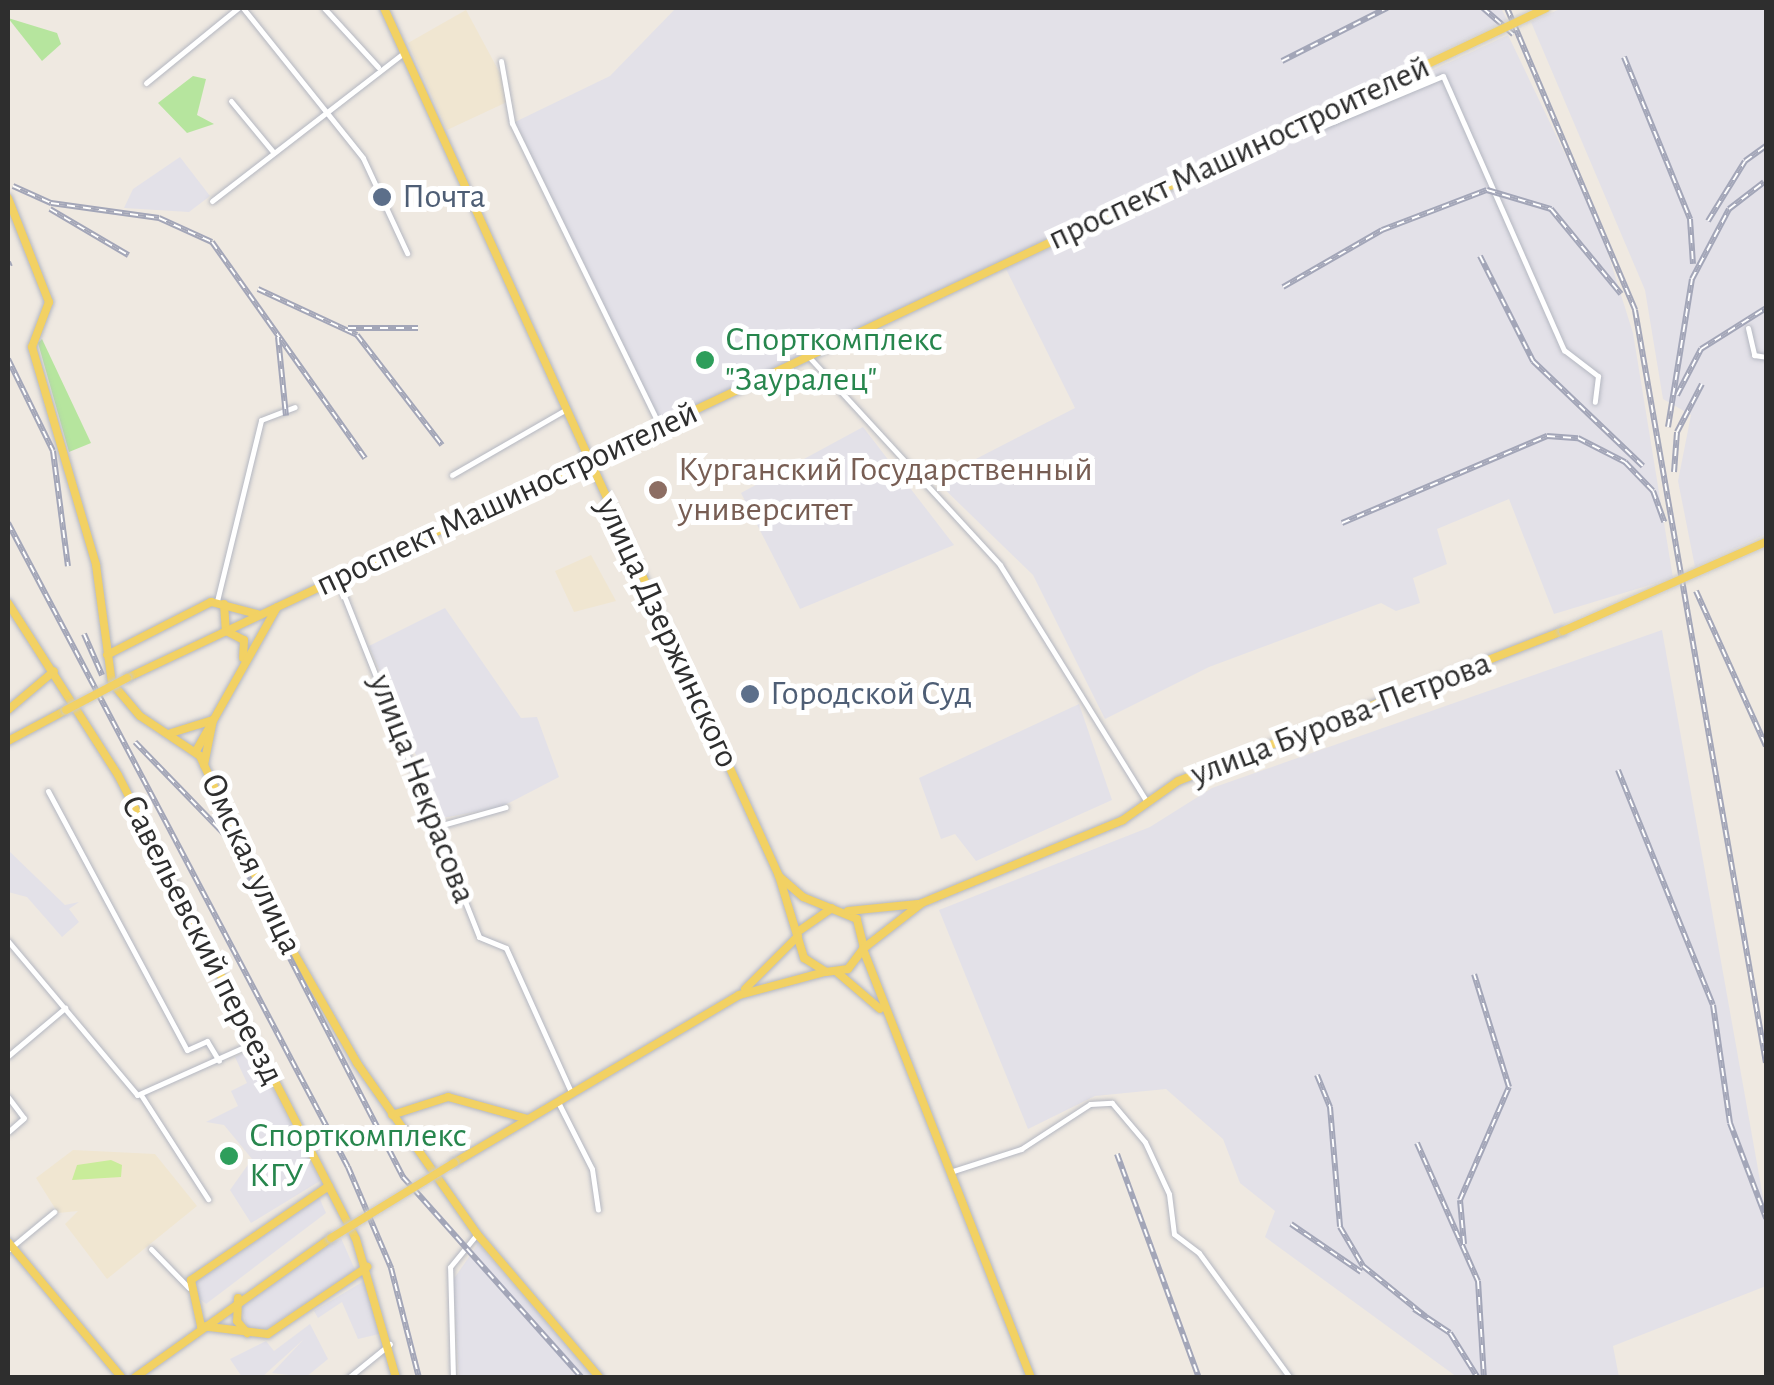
<!DOCTYPE html>
<meta charset="utf-8">
<style>
body{margin:0}
#map{position:relative;width:1774px;height:1385px;overflow:hidden;background:#efe9e1;font-family:"Alegreya Sans",sans-serif}
div>[style]{position:absolute}
[style*='--x']{left:calc(var(--x)*1px);top:calc(var(--y)*1px);width:calc(var(--w)*1px);rotate:calc(var(--a)*1deg)}
.industrial>*{inset:0;background:#e3e1e8}
.education>*{inset:0;background:#f0e6d1}
.green>*{inset:0;background:#b6e59e}
.pitch>*{inset:0;background:#c9ec9a}
.roads{filter:drop-shadow(0 0 2px #b4b7c1) drop-shadow(0 0 2px #b4b7c1)}
.minor>*{height:5px;margin:-2.5px;padding:0 2.5px;transform-origin:2.5px;border-radius:2.5px;background:#fff}
.major>*{height:8px;margin:-4px;padding:0 4px;transform-origin:4px;border-radius:4px;background:#f2d163}
.rail>*{height:6px;margin-top:-3px;transform-origin:0;background:repeating-linear-gradient(90deg,#fff 0 8px,#a3a6b8 0 16px);box-sizing:border-box;border-block:2px solid #a3a6b8}
.bridges{filter:drop-shadow(0 0 2px #c9c9c9) drop-shadow(0 0 2px #c9c9c9)}
.major-bridge>*{height:8px;margin:-4px;padding:0 4px;transform-origin:4px;border-radius:4px;background:#f2d163}
.dots>*{width:28px;height:28px;translate:-50% -50%;box-sizing:border-box;border:5px solid #fff;border-radius:50%}
span{translate:-50% -50%;white-space:nowrap;text-align:center;line-height:1.15;-webkit-text-stroke:10px #fff;paint-order:stroke}
.street-label{font-size:35px;color:#2e2e2e}
.service-label{font-size:35px;color:#4e5e75}
.left{translate:0 -50%;text-align:left}
.leisure-label{font-size:35px;color:#27864d}
.education-label{font-size:35px;color:#785e54}
.frame{position:absolute;inset:0;border:10px solid #2e2e2e;pointer-events:none}
</style>
<div id="map">
<div class="industrial">
<i style="clip-path:polygon(676px 8px,1501px 8px,1507px 20px,662px 425px,515px 122px,610px 76px)"></i>
<i style="clip-path:polygon(1562px 8px,1766px 8px,1766px 534px,1695px 567px,1678px 481px,1691px 415px,1663px 399px,1645px 290px,1531px 22px)"></i>
<i style="clip-path:polygon(1508px 35px,1599px 225px,1633px 333px,1673px 578px,1554px 614px,1509px 499px,1437px 529px,1447px 564px,1413px 578px,1420px 603px,1396px 611px,1381px 603px,1209px 667px,1105px 719px,1033px 575px,935px 480px,1075px 408px,1006px 269px)"></i>
<i style="clip-path:polygon(180px 157px,210px 196px,189px 212px,124px 208px,133px 189px)"></i>
<i style="clip-path:polygon(863px 427px,954px 545px,800px 609px,741px 493px)"></i>
<i style="clip-path:polygon(445px 608px,521px 718px,537px 717px,559px 777px,501px 807px,443px 818px,369px 646px)"></i>
<i style="clip-path:polygon(1662px 630px,1766px 1214px,1766px 1286px,1613px 1346px,1619px 1377px,1457px 1377px,1265px 1237px,1275px 1211px,1240px 1183px,1223px 1139px,1166px 1089px,1095px 1096px,1028px 1129px,939px 910px,1150px 827px,1212px 788px)"></i>
<i style="clip-path:polygon(1079px 704px,1112px 800px,976px 861px,955px 834px,941px 839px,919px 778px)"></i>
<i style="clip-path:polygon(8px 850px,65px 905px,79px 902px,69px 909px,79px 922px,62px 937px,27px 897px,8px 892px)"></i>
<i style="clip-path:polygon(252px 1049px,320px 1181px,251px 1223px,230px 1190px,252px 1159px,224px 1125px,206px 1122px,238px 1106px,231px 1091px,247px 1083px,235px 1057px)"></i>
<i style="clip-path:polygon(318px 1195px,326px 1213px,206px 1304px,193px 1293px,192px 1283px)"></i>
<i style="clip-path:polygon(341px 1238px,356px 1272px,259px 1333px,248px 1329px,240px 1304px)"></i>
<i style="clip-path:polygon(478px 1244px,594px 1377px,459px 1377px,453px 1280px)"></i>
<i style="clip-path:polygon(364px 1281px,379px 1334px,358px 1339px,342px 1302px,318px 1318px,314px 1311px)"></i>
<i style="clip-path:polygon(310px 1324px,328px 1359px,306px 1377px,272px 1373px,304px 1339px,262px 1377px,242px 1377px,230px 1359px,266px 1341px,274px 1351px)"></i>
</div>
<div class="education">
<i style="clip-path:polygon(466px 10px,509px 90px,507px 102px,447px 130px,408px 43px)"></i>
<i style="clip-path:polygon(591px 555px,616px 601px,574px 612px,555px 571px)"></i>
<i style="clip-path:polygon(73px 1150px,155px 1154px,197px 1206px,107px 1279px,65px 1224px,78px 1211px,58px 1213px,36px 1178px)"></i>
</div>
<div class="green">
<i style="clip-path:polygon(8px 18px,57px 33px,61px 44px,42px 61px)"></i>
<i style="clip-path:polygon(193px 76px,206px 79px,197px 115px,214px 124px,187px 133px,158px 103px)"></i>
<i style="clip-path:polygon(42px 339px,91px 443px,69px 452px,38px 343px)"></i>
</div>
<div class="pitch">
<i style="clip-path:polygon(111px 1160px,122px 1165px,121px 1177px,72px 1180px,77px 1165px)"></i>
</div>
<div class="roads">
<div class="minor">
<i style="--x:243;--y:8;--w:192;--a:51.3"></i>
<i style="--x:363;--y:158;--w:105;--a:65.1"></i>
<i style="--x:324;--y:8;--w:80;--a:47.5"></i>
<i style="--x:501;--y:61;--w:63;--a:79.9"></i>
<i style="--x:512;--y:123;--w:336;--a:64"></i>
<i style="--x:146;--y:83;--w:119;--a:-39.2"></i>
<i style="--x:231;--y:101;--w:67;--a:50.4"></i>
<i style="--x:1302;--y:125;--w:19;--a:6"></i>
<i style="--x:1321;--y:127;--w:132;--a:-22.7"></i>
<i style="--x:1443;--y:76;--w:300;--a:66.2"></i>
<i style="--x:1564;--y:350;--w:43;--a:37.4"></i>
<i style="--x:1598;--y:376;--w:26;--a:97"></i>
<i style="--x:212;--y:201;--w:240;--a:-37.7"></i>
<i style="--x:1748;--y:328;--w:28;--a:77"></i>
<i style="--x:1754;--y:355;--w:12;--a:9"></i>
<i style="--x:809;--y:357;--w:282;--a:47.4"></i>
<i style="--x:1000;--y:565;--w:279;--a:58.2"></i>
<i style="--x:452;--y:475;--w:130;--a:-29.9"></i>
<i style="--x:337;--y:578;--w:386;--a:68.4"></i>
<i style="--x:479;--y:937;--w:29;--a:22"></i>
<i style="--x:506;--y:948;--w:160;--a:65.7"></i>
<i style="--x:217;--y:601;--w:186;--a:-76.3"></i>
<i style="--x:261;--y:420;--w:36;--a:-21"></i>
<i style="--x:48;--y:791;--w:294;--a:61.8"></i>
<i style="--x:187;--y:1050;--w:22;--a:-24"></i>
<i style="--x:207;--y:1041;--w:23;--a:59"></i>
<i style="--x:442;--y:825;--w:66;--a:-15.7"></i>
<i style="--x:8;--y:941;--w:201;--a:50"></i>
<i style="--x:137;--y:1095;--w:127;--a:-24.1"></i>
<i style="--x:8;--y:1056;--w:75;--a:-40.1"></i>
<i style="--x:141;--y:1095;--w:124;--a:57.2"></i>
<i style="--x:8;--y:1097;--w:26;--a:53"></i>
<i style="--x:24;--y:1118;--w:21;--a:139"></i>
<i style="--x:558;--y:1102;--w:75;--a:63.1"></i>
<i style="--x:592;--y:1169;--w:41;--a:81.7"></i>
<i style="--x:950;--y:1172;--w:75;--a:-17.9"></i>
<i style="--x:1021;--y:1149;--w:82;--a:-33.1"></i>
<i style="--x:1090;--y:1104;--w:22;--a:-3"></i>
<i style="--x:1112;--y:1103;--w:51;--a:49.8"></i>
<i style="--x:1145;--y:1142;--w:57;--a:65.2"></i>
<i style="--x:1169;--y:1194;--w:40;--a:82.9"></i>
<i style="--x:1174;--y:1234;--w:31;--a:37"></i>
<i style="--x:1199;--y:1253;--w:155;--a:53.9"></i>
<i style="--x:151;--y:1249;--w:54;--a:45.7"></i>
<i style="--x:8;--y:1250;--w:60;--a:-39.6"></i>
<i style="--x:348;--y:1378;--w:54;--a:-39"></i>
<i style="--x:453;--y:1378;--w:111;--a:-91.5"></i>
<i style="--x:450;--y:1267;--w:43;--a:-50.7"></i>
</div>
<div class="major">
<i style="--x:384;--y:8;--w:954;--a:65.53"></i>
<i style="--x:779;--y:876;--w:86;--a:73"></i>
<i style="--x:804;--y:958;--w:26;--a:32"></i>
<i style="--x:826;--y:972;--w:22;--a:-8"></i>
<i style="--x:848;--y:969;--w:26;--a:-53"></i>
<i style="--x:864;--y:948;--w:30;--a:-104"></i>
<i style="--x:857;--y:919;--w:58;--a:-157.8"></i>
<i style="--x:803;--y:897;--w:32;--a:-139"></i>
<i style="--x:8;--y:198;--w:112;--a:68.5"></i>
<i style="--x:49;--y:302;--w:48;--a:110.7"></i>
<i style="--x:32;--y:347;--w:227;--a:73.6"></i>
<i style="--x:96;--y:565;--w:119;--a:82.3"></i>
<i style="--x:112;--y:683;--w:43;--a:49.7"></i>
<i style="--x:140;--y:716;--w:72;--a:33.7"></i>
<i style="--x:200;--y:756;--w:183;--a:65.4"></i>
<i style="--x:276;--y:922;--w:163;--a:60.1"></i>
<i style="--x:357;--y:1063;--w:209;--a:54.9"></i>
<i style="--x:477;--y:1234;--w:189;--a:49.5"></i>
<i style="--x:8;--y:603;--w:204;--a:57.4"></i>
<i style="--x:118;--y:775;--w:521;--a:62.85"></i>
<i style="--x:356;--y:1239;--w:145;--a:73.9"></i>
<i style="--x:224;--y:604;--w:27;--a:86"></i>
<i style="--x:226;--y:631;--w:20;--a:27"></i>
<i style="--x:244;--y:640;--w:18;--a:93"></i>
<i style="--x:107;--y:655;--w:117;--a:-27"></i>
<i style="--x:211;--y:602;--w:48;--a:14.6"></i>
<i style="--x:127;--y:678;--w:1359;--a:-25.26"></i>
<i style="--x:8;--y:710;--w:60;--a:-40.3"></i>
<i style="--x:171;--y:733;--w:41;--a:-17.1"></i>
<i style="--x:8;--y:741;--w:66;--a:-28.1"></i>
<i style="--x:196;--y:751;--w:165;--a:-60.6"></i>
<i style="--x:204;--y:765;--w:46;--a:-78.7"></i>
<i style="--x:848;--y:911;--w:70;--a:-5.7"></i>
<i style="--x:799;--y:931;--w:40;--a:-34.9"></i>
<i style="--x:864;--y:948;--w:73;--a:-37.8"></i>
<i style="--x:922;--y:903;--w:217;--a:-22.4"></i>
<i style="--x:1123;--y:820;--w:67;--a:-35.3"></i>
<i style="--x:1178;--y:781;--w:413;--a:-21.3"></i>
<i style="--x:863;--y:949;--w:461;--a:68.6"></i>
<i style="--x:838;--y:973;--w:55;--a:40.6"></i>
<i style="--x:745;--y:989;--w:75;--a:-45"></i>
<i style="--x:392;--y:1115;--w:59;--a:-17.8"></i>
<i style="--x:448;--y:1097;--w:83;--a:15.4"></i>
<i style="--x:454;--y:1163;--w:331;--a:-30.5"></i>
<i style="--x:739;--y:995;--w:89;--a:-15"></i>
<i style="--x:8;--y:1242;--w:177;--a:50"></i>
<i style="--x:238;--y:1298;--w:23;--a:92"></i>
<i style="--x:237;--y:1321;--w:16;--a:50"></i>
<i style="--x:201;--y:1326;--w:47;--a:-102.3"></i>
<i style="--x:191;--y:1280;--w:167;--a:-34.3"></i>
<i style="--x:201;--y:1326;--w:67;--a:6.8"></i>
<i style="--x:268;--y:1334;--w:120;--a:-34.1"></i>
<i style="--x:134;--y:1378;--w:242;--a:-35.4"></i>
</div>
</div>
<div class="rail">
<i style="--x:1483;--y:8;--w:40;--a:41"></i>
<i style="--x:1507;--y:8;--w:328;--a:67"></i>
<i style="--x:1635;--y:310;--w:764;--a:80.13"></i>
<i style="--x:1624;--y:57;--w:175;--a:67.8"></i>
<i style="--x:1690;--y:219;--w:45;--a:86.2"></i>
<i style="--x:1282;--y:61;--w:118;--a:-26.8"></i>
<i style="--x:13;--y:186;--w:42;--a:24.1"></i>
<i style="--x:51;--y:203;--w:109;--a:7.9"></i>
<i style="--x:159;--y:218;--w:58;--a:24.4"></i>
<i style="--x:212;--y:242;--w:265;--a:54.7"></i>
<i style="--x:50;--y:209;--w:91;--a:30.5"></i>
<i style="--x:1708;--y:221;--w:70;--a:-58.3"></i>
<i style="--x:1745;--y:161;--w:26;--a:-36"></i>
<i style="--x:1480;--y:256;--w:118;--a:63.2"></i>
<i style="--x:1533;--y:361;--w:152;--a:43.7"></i>
<i style="--x:8;--y:262;--w:5;--a:68"></i>
<i style="--x:1283;--y:287;--w:114;--a:-29.9"></i>
<i style="--x:1382;--y:230;--w:112;--a:-20.9"></i>
<i style="--x:1487;--y:190;--w:67;--a:16.5"></i>
<i style="--x:1551;--y:209;--w:110;--a:50.5"></i>
<i style="--x:258;--y:289;--w:109;--a:24.9"></i>
<i style="--x:357;--y:335;--w:139;--a:52.3"></i>
<i style="--x:348;--y:328;--w:70;--a:0"></i>
<i style="--x:278;--y:337;--w:79;--a:84.2"></i>
<i style="--x:8;--y:359;--w:102;--a:63.9"></i>
<i style="--x:53;--y:451;--w:116;--a:82.6"></i>
<i style="--x:1677;--y:395;--w:52;--a:-62.4"></i>
<i style="--x:1701;--y:349;--w:77;--a:-32.2"></i>
<i style="--x:1668;--y:427;--w:150;--a:-80.8"></i>
<i style="--x:1692;--y:279;--w:79;--a:-62.1"></i>
<i style="--x:1729;--y:209;--w:44;--a:-37.6"></i>
<i style="--x:1674;--y:472;--w:40;--a:-85.7"></i>
<i style="--x:1677;--y:432;--w:54;--a:-62.5"></i>
<i style="--x:8;--y:523;--w:728;--a:62.17"></i>
<i style="--x:348;--y:1167;--w:110;--a:66.9"></i>
<i style="--x:391;--y:1268;--w:114;--a:75.7"></i>
<i style="--x:1342;--y:523;--w:223;--a:-23"></i>
<i style="--x:1547;--y:436;--w:31;--a:4"></i>
<i style="--x:1578;--y:438;--w:53;--a:27.1"></i>
<i style="--x:1625;--y:462;--w:40;--a:46"></i>
<i style="--x:1653;--y:491;--w:33;--a:70"></i>
<i style="--x:1696;--y:591;--w:170;--a:65.7"></i>
<i style="--x:84;--y:634;--w:45;--a:66.3"></i>
<i style="--x:135;--y:742;--w:134;--a:45.9"></i>
<i style="--x:228;--y:838;--w:382;--a:62.7"></i>
<i style="--x:403;--y:1177;--w:269;--a:48.3"></i>
<i style="--x:1618;--y:770;--w:253;--a:68"></i>
<i style="--x:1713;--y:1005;--w:119;--a:81.8"></i>
<i style="--x:1730;--y:1123;--w:102;--a:69.2"></i>
<i style="--x:1317;--y:1075;--w:35;--a:68"></i>
<i style="--x:1330;--y:1107;--w:120;--a:85.2"></i>
<i style="--x:1340;--y:1227;--w:45;--a:59.5"></i>
<i style="--x:1363;--y:1266;--w:80;--a:38.9"></i>
<i style="--x:1417;--y:1143;--w:151;--a:66.2"></i>
<i style="--x:1478;--y:1281;--w:97;--a:86.5"></i>
<i style="--x:1117;--y:1154;--w:239;--a:69.9"></i>
<i style="--x:1291;--y:1224;--w:85;--a:34.4"></i>
<i style="--x:1464;--y:1244;--w:44;--a:-95.2"></i>
<i style="--x:1460;--y:1200;--w:123;--a:-66.6"></i>
<i style="--x:1509;--y:1087;--w:118;--a:-107.2"></i>
<i style="--x:1414;--y:1309;--w:43;--a:33.7"></i>
<i style="--x:1450;--y:1333;--w:53;--a:58.1"></i>
</div>
<div class="bridges">
<div class="major-bridge">
<i style="--x:1356;--y:98;--w:210;--a:-25.3"></i>
<i style="--x:1563;--y:631;--w:222;--a:-23.7"></i>
<i style="--x:66;--y:710;--w:69;--a:-27.7"></i>
<i style="--x:331;--y:1238;--w:144;--a:-31.4"></i>
</div>
</div>
<div class="dots">
<i style="left:382px;top:197px;background:#5c6f8a"></i>
<i style="left:705px;top:360px;background:#2e9e5b"></i>
<i style="left:658px;top:490px;background:#8d6e63"></i>
<i style="left:750px;top:694px;background:#5c6f8a"></i>
<i style="left:229px;top:1156px;background:#2e9e5b"></i>
</div>
<div class="street-label">
<span style="left:1239px;top:153px;rotate:-25deg">проспект Машиностроителей</span>
<span style="left:507px;top:499px;rotate:-25deg">проспект Машиностроителей</span>
<span style="left:667px;top:633px;rotate:65deg">улица Дзержинского</span>
<span style="left:1341px;top:719px;rotate:-21deg">улица Бурова-Петрова</span>
<span style="left:422px;top:789px;rotate:69deg">улица Некрасова</span>
<span style="left:251px;top:864px;rotate:65deg">Омская улица</span>
<span style="left:202px;top:940px;rotate:63deg">Савельевский переезд</span>
</div>
<div class="service-label">
<span class="left" style="left:402px;top:197px">Почта</span>
<span class="left" style="left:770px;top:694px">Городской Суд</span>
</div>
<div class="leisure-label">
<span class="left" style="left:725px;top:360px">Спорткомплекс<br>"Зауралец"</span>
<span class="left" style="left:249px;top:1156px">Спорткомплекс<br>КГУ</span>
</div>
<div class="education-label">
<span class="left" style="left:678px;top:490px">Курганский Государственный<br>университет</span>
</div>
<div class="frame"></div>
</div>
